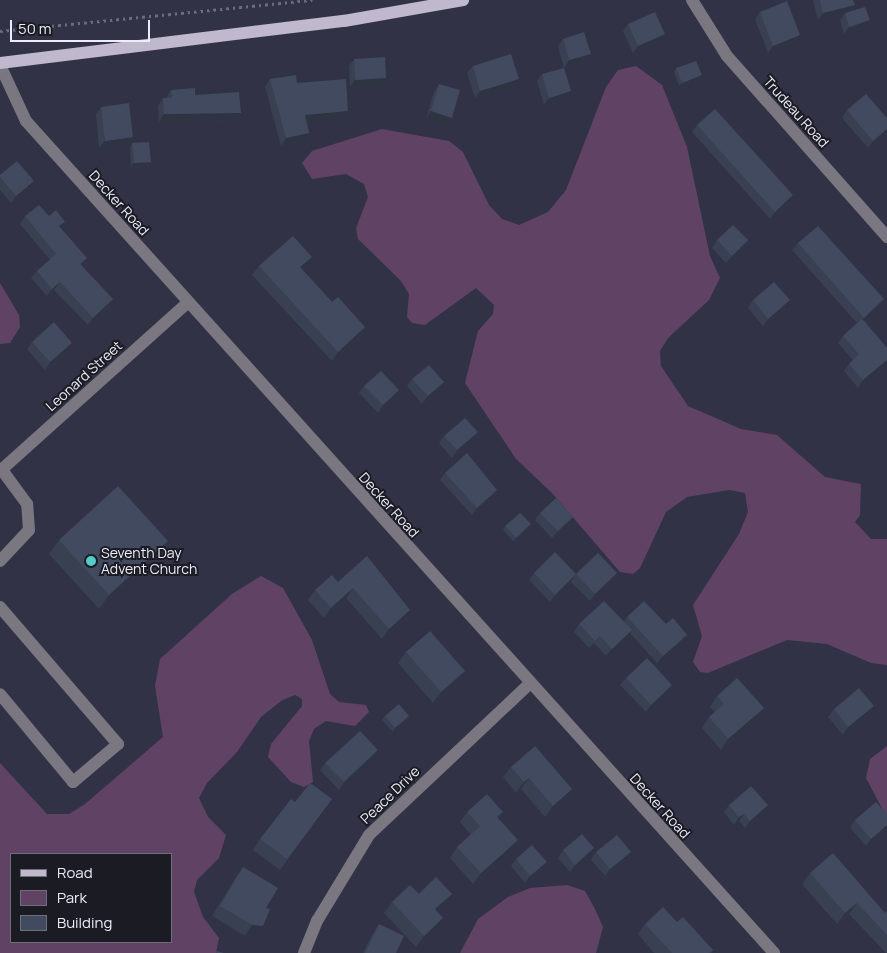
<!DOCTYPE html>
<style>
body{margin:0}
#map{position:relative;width:887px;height:953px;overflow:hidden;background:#323247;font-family:Manrope,sans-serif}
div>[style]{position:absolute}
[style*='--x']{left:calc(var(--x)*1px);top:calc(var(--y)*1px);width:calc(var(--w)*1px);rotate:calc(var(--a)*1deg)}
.green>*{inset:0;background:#604265}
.path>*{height:3px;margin-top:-1.5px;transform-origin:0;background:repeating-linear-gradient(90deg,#6c6c7f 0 2.5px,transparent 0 6.5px)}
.minor>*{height:12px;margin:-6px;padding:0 6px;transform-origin:6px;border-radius:6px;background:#7a7781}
.major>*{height:12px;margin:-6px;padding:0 6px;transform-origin:6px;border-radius:6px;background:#c0b8cd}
.wall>*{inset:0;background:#384051}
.shaded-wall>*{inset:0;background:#2e3442}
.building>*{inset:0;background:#414a5e}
.dots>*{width:14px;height:14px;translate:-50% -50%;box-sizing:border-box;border:2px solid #1b1b24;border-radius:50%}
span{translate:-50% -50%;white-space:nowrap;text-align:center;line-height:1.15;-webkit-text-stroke:4px #1b1b24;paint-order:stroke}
.street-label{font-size:14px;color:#ececfa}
.poi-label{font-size:14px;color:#ececfa}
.left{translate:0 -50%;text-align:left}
.legend{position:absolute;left:10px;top:853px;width:162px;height:90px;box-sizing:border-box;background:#1b1b24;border:1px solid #6f6f7a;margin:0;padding:6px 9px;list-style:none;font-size:15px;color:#ececfa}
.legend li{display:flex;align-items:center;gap:10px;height:25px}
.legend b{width:25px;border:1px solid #6f6f7a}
.scale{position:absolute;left:10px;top:20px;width:140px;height:22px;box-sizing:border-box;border:2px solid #ececfa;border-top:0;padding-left:6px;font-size:15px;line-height:18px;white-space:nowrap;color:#ececfa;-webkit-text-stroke:4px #1b1b24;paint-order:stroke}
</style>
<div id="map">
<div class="green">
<i style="clip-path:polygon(636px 66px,662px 85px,687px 147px,710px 256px,720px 278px,709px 300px,668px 338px,660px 351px,661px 366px,688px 406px,741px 429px,777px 435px,825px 477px,861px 484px,860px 515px,855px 522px,871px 539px,887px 539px,887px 665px,871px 663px,827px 644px,787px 640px,708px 673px,700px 672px,693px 662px,702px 636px,693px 605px,739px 534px,748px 512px,745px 493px,729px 490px,687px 497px,666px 512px,640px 568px,633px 574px,620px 572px,552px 493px,516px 459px,465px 383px,478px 331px,493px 314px,494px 305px,476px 288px,425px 325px,412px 323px,407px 317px,409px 294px,401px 281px,358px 239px,356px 228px,368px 197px,364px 184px,346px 174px,312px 179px,302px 163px,312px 151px,382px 129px,449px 141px,463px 152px,489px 205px,502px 219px,519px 225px,548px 212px,566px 190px,606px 87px,618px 70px)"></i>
<i style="clip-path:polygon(0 283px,19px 315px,20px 327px,10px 343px,0 344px)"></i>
<i style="clip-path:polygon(evenodd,261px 576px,283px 588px,312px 640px,330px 694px,339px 702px,366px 705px,369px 712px,355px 726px,326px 721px,314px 729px,309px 741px,313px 782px,304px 787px,291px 782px,268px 757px,271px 744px,302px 706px,302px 699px,295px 695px,281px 701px,261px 717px,237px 752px,207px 783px,199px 798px,208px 817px,226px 835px,219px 858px,197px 880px,194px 892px,203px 917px,219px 938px,216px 953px,0 953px,0 763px,47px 814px,69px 814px,85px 804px,163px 737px,155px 686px,160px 659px,232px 594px,261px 576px,11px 854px,171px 854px,171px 942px,11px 942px,11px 854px)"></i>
<i style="clip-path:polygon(887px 746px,887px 818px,866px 778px,870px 759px)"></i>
<i style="clip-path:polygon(567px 885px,585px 891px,595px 909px,603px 927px,596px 953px,460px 953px,478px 919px,508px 897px,530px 888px)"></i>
</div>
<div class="path">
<i style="--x:0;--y:31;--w:314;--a:-5.7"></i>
</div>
<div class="minor">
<i style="--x:692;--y:0;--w:66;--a:58"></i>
<i style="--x:727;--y:56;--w:242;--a:48.5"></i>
<i style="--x:0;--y:65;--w:62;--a:65.1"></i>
<i style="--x:26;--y:121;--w:1119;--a:48.04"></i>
<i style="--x:0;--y:471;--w:251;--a:-41.9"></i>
<i style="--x:0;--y:561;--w:42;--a:-46.9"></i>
<i style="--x:29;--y:530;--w:26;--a:-94"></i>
<i style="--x:27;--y:504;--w:42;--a:-126.3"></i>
<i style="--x:0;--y:607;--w:181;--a:49.3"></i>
<i style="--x:118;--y:744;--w:59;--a:139.8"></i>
<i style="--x:73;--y:782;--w:114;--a:-129.7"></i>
<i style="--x:304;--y:953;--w:35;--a:-68"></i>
<i style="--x:317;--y:921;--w:100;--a:-58.8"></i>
<i style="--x:369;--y:835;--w:220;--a:-43.3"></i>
</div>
<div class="major">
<i style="--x:0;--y:63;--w:347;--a:-7"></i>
<i style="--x:344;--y:21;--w:121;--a:-10"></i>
</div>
<div class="wall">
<i style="clip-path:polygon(813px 0,853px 0,855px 5px,851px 11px,864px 28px,844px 34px,840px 20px,844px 14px,818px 20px)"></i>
<i style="clip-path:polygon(760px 12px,800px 35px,795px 42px,768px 53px,755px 19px)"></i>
<i style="clip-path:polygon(628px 24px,665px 34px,660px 41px,633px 53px,623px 31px)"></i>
<i style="clip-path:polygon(563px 39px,591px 54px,585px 61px,564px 68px,558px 46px)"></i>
<i style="clip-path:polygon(354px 59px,381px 86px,350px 87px,349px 66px)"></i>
<i style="clip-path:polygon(473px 66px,514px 86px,475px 98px,467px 73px)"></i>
<i style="clip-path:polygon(676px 68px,702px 75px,699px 79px,679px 86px,674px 72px)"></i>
<i style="clip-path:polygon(542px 74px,571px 91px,566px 99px,544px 105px,537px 81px)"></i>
<i style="clip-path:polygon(270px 79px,297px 83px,343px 119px,307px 121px,309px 133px,304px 141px,281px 146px,265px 87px)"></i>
<i style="clip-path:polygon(439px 84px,452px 118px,447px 125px,426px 119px,434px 92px)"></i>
<i style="clip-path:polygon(171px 90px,195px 95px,241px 113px,236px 120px,159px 122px,158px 106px,163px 98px,166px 98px)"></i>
<i style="clip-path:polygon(101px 107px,133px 137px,128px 145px,99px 148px,96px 114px)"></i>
<i style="clip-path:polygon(847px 110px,887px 129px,887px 132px,868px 148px,842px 118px)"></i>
<i style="clip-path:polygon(697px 125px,788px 202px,770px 219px,692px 132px)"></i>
<i style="clip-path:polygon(132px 143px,151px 162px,148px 166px,131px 167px,130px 147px)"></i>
<i style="clip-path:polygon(0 175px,29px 188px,11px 203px,0 190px)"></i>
<i style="clip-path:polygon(25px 216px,49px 216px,61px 228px,82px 266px,113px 299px,108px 306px,88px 325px,54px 290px,47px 296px,31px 278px,37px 271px,50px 260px,20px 224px)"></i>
<i style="clip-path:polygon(717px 240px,748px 240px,743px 248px,726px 263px,712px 248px)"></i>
<i style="clip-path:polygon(798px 243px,878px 307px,864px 320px,887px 348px,858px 388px,844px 371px,849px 364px,853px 360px,838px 343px,843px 336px,857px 323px,792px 250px)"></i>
<i style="clip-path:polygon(312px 257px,305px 266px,302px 269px,332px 302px,365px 327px,359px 337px,332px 361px,252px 275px,259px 266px)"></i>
<i style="clip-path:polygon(753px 300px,785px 308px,763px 326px,748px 308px)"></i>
<i style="clip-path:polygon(32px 342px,67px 351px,45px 370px,27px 349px)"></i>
<i style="clip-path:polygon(412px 379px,444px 382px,439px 389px,422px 404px,407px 386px)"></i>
<i style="clip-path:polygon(364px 386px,399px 390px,394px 397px,378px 413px,359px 393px)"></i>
<i style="clip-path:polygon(478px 432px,473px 440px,452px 458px,439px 443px,444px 436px)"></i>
<i style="clip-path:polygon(445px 473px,497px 490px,491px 497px,472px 515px,440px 480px)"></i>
<i style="clip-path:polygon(540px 513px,573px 517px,568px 524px,552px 538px,535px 520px)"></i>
<i style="clip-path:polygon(505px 526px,528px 528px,513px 541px,503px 530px)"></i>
<i style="clip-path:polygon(59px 540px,158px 555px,99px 609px,49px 554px)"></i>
<i style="clip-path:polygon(367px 556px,403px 621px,382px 639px,346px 598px,324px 618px,308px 600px,315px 590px,338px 582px)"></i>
<i style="clip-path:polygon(534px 573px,576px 574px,612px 580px,590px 601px,571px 582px,550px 602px,529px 580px)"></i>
<i style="clip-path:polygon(627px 617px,666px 624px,687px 635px,682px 643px,657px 663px,630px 633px,627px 638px,606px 656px,594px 643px,589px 648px,574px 632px,579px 624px,624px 621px)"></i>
<i style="clip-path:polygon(406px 652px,465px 671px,458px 682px,433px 703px,398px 663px)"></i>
<i style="clip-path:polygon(626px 678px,672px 685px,667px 692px,646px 712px,620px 685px)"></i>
<i style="clip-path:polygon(717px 696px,764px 708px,756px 719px,721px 750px,702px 728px,709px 717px,715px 712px,710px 707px)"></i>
<i style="clip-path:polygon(834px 709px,869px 713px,843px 735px,828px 717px)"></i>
<i style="clip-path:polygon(385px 716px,407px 720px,393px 732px,382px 720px)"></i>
<i style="clip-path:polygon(373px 757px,339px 790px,320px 770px,325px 763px)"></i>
<i style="clip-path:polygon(511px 767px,572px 789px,565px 800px,545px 817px,521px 789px,516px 793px,503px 777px)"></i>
<i style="clip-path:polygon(332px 799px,280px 870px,253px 850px,260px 839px,295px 802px)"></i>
<i style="clip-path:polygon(729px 805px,768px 805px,763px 813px,745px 828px,739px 821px,734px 825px,724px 812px)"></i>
<i style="clip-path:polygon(467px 812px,498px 818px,510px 851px,473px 884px,450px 858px,457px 847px,471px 835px,460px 822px)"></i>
<i style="clip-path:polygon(887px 814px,887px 828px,866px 846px,850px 828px,855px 820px)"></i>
<i style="clip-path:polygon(563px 850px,589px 856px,570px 872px,558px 858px)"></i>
<i style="clip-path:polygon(596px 852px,626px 859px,605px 876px,591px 860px)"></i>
<i style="clip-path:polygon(516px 859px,541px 869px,525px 883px,511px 866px)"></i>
<i style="clip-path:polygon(243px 867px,263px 926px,256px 936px,245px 936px,212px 916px,236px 877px)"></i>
<i style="clip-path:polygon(810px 873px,885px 913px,887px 911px,887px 953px,886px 953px,849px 914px,837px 924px,802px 884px)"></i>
<i style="clip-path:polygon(419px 894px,444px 905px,437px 911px,436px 929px,416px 947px,384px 913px,392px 902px)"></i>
<i style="clip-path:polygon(677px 922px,713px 950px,711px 953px,654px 953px,638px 934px,645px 924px)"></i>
<i style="clip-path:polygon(379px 924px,396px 953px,363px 953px,372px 935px)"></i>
</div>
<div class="shaded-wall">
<i style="clip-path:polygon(855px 5px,849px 13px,818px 20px,823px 13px)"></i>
<i style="clip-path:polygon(870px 20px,864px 28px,844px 34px,849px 27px)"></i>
<i style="clip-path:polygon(665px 34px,660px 41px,633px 53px,638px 46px)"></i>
<i style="clip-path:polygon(800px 35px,795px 42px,768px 53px,773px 46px)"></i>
<i style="clip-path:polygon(591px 54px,585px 61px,564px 68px,569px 60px)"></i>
<i style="clip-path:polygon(702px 75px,699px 79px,679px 86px,682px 83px)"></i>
<i style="clip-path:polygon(386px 78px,381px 86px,350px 87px,355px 80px)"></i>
<i style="clip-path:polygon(519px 79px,514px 86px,475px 98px,480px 91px)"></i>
<i style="clip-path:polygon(571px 91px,566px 99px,544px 105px,549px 98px)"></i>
<i style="clip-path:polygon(348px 111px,343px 119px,300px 122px,305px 115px)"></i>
<i style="clip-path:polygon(431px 111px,452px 118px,447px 125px,426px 119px)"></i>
<i style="clip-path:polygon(241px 113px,236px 120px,159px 122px,164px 114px)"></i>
<i style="clip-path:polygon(887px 129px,887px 132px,868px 148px,873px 141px)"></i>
<i style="clip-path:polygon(309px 133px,304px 141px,281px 146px,286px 138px)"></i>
<i style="clip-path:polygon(133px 137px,128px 145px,99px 148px,105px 141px)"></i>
<i style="clip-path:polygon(151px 162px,148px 166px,131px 167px,134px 163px)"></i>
<i style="clip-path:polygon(34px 181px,29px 188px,11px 203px,16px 196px)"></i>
<i style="clip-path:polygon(793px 195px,788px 202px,770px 219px,775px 212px)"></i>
<i style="clip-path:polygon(748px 240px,743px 248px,726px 263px,732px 256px)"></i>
<i style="clip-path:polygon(312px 257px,305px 266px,294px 276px,300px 267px)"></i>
<i style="clip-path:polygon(60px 282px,54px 290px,47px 296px,52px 289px)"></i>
<i style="clip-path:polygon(113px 299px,108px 306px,88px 325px,93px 318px)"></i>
<i style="clip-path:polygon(884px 299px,878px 307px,859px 325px,864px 318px)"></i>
<i style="clip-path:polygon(790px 300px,785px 308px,763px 326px,768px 319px)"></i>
<i style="clip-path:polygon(365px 327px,359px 337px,332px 361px,338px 352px)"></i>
<i style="clip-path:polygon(72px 343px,67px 351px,45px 370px,50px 362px)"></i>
<i style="clip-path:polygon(887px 360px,887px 363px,858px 388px,863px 380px)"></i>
<i style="clip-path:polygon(444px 382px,439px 389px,422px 404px,428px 396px)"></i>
<i style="clip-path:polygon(399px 390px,394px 397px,378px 413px,383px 405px)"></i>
<i style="clip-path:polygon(478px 432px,473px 440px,452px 458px,457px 450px)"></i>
<i style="clip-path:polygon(497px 490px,491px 497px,472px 515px,477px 508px)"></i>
<i style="clip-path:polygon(573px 517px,568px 524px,552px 538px,558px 531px)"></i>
<i style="clip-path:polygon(531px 524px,528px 528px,513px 541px,516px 538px)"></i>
<i style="clip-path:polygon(168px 541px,158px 555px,99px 609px,109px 595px)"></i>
<i style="clip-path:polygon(617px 573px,612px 580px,590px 601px,595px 594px)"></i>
<i style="clip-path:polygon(576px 574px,571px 582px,550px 602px,555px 595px)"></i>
<i style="clip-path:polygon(353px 588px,346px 598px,324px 618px,331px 608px)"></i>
<i style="clip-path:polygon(410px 610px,403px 621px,382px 639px,389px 629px)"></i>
<i style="clip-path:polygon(632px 630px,627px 638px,606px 656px,612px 649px)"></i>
<i style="clip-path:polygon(687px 635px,682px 643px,657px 663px,663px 656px)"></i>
<i style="clip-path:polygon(465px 671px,458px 682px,433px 703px,441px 692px)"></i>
<i style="clip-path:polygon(672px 685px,667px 692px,646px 712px,651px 705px)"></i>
<i style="clip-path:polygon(874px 706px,869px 713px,843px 735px,848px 727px)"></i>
<i style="clip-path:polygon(764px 708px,756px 719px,721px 750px,728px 739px)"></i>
<i style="clip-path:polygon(409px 716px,407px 720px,393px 732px,395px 728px)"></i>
<i style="clip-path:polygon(378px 750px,373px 757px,339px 790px,344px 782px)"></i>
<i style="clip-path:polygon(529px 778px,521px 789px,516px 793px,524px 782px)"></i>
<i style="clip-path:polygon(572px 789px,565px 800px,545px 817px,553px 806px)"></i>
<i style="clip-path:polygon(768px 805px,763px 813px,745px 828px,750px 821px)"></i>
<i style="clip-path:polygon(744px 814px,739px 821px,734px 825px,739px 817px)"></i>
<i style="clip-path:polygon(887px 825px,887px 828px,866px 846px,871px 839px)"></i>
<i style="clip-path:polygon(518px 840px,510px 851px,473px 884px,481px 873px)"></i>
<i style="clip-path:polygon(594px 848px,589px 856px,570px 872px,575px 865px)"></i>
<i style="clip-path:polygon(631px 852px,626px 859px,605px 876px,610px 869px)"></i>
<i style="clip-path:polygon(547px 862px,541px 869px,525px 883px,530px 876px)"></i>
<i style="clip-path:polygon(452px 894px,444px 905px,428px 920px,435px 909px)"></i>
<i style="clip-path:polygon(857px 903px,849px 914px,837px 924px,845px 913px)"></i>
<i style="clip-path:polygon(443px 918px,436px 929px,416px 947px,424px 936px)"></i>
<i style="clip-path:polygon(252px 925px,263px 926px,256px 936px,245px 936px)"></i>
</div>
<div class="building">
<i style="clip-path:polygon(820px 0,853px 0,855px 5px,823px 13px)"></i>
<i style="clip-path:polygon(787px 1px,800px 35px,773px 46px,760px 12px)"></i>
<i style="clip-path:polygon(865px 7px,870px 20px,849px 27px,845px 13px)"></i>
<i style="clip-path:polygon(655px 12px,665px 34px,638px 46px,628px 24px)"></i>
<i style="clip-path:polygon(584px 32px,591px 54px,569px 60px,563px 39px)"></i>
<i style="clip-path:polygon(511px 54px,519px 79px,480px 91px,473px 66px)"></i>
<i style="clip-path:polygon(385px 57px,386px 78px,355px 80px,354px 59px)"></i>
<i style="clip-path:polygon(696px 61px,702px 75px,682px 83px,676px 68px)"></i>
<i style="clip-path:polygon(564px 68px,571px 91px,549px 98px,542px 74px)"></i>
<i style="clip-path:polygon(296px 75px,297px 83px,346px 79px,348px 111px,305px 115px,309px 133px,286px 138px,270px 79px)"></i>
<i style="clip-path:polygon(439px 84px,460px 90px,452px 118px,431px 111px)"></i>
<i style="clip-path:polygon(195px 88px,195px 95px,239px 92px,241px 113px,164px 114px,163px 98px,172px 98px,171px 90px)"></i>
<i style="clip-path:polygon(866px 94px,887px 118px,887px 129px,873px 141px,847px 110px)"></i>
<i style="clip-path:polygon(129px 103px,133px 137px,105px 141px,101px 107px)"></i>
<i style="clip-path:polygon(715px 109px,793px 195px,775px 212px,697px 125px)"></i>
<i style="clip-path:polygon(149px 142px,151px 162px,134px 163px,132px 143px)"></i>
<i style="clip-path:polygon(17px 161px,34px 181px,16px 196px,0 177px,0 175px)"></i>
<i style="clip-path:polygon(39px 205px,49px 216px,56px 210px,65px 222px,59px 226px,87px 258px,80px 264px,113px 299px,93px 318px,60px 282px,52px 289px,37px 271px,56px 254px,25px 216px)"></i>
<i style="clip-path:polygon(733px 225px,748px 240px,732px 256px,717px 240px)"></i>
<i style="clip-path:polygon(818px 226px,884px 299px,864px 318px,798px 243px)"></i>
<i style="clip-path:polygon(293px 236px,312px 257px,300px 267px,332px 302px,338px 297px,365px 327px,338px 352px,259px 266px)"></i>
<i style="clip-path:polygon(774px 282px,790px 300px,768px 319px,753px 300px)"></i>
<i style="clip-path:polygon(862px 319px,887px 348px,887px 360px,863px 380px,849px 364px,859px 354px,843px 336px)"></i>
<i style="clip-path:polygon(54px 322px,72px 343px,50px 362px,32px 342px)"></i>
<i style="clip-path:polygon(429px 365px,444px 382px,428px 396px,412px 379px)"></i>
<i style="clip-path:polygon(381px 371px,399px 390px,383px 405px,364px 386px)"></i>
<i style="clip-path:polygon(465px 418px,478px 432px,457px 450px,444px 436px)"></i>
<i style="clip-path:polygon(467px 453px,497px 490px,477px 508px,445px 473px)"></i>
<i style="clip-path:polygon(118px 486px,168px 541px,109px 595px,59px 540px)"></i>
<i style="clip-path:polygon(556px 498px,573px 517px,558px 531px,540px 513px)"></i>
<i style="clip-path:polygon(520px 513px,531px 524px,516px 538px,505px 526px)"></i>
<i style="clip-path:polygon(555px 552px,576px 574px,598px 553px,617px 573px,595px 594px,576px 574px,555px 595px,534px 573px)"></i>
<i style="clip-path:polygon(367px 556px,410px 610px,389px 629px,353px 588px,331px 608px,315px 590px,332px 575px,338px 582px)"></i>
<i style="clip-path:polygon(604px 601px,632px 630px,612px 649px,600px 636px,595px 641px,579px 624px)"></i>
<i style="clip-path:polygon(644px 601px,666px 624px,673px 618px,687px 635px,663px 656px,627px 617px)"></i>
<i style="clip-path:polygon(430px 631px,465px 671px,441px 692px,406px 652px)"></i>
<i style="clip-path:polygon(647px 658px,672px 685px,651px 705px,626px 678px)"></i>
<i style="clip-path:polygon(737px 678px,764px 708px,728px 739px,709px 717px,724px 704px,717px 696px)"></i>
<i style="clip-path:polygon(859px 688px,874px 706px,848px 727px,834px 709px)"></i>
<i style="clip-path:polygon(399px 704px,409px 716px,395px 728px,385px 716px)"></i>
<i style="clip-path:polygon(360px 731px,378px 750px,344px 782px,325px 763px)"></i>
<i style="clip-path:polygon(535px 746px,572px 789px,553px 806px,529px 778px,524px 782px,511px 767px)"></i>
<i style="clip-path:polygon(310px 783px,332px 799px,287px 859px,260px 839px,291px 799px,295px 802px)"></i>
<i style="clip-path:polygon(751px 786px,768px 805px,750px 821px,744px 814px,739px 817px,729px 805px)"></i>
<i style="clip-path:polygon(487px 794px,503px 812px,497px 817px,518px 840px,481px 873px,457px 847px,480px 826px,467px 812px)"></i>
<i style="clip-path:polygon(876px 802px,887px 814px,887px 825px,871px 839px,855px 820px)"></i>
<i style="clip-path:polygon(582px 834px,594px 848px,575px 865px,563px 850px)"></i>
<i style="clip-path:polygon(617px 835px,631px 852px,610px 869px,596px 852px)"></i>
<i style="clip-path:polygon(532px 845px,547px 862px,530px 876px,516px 859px)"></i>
<i style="clip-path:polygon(833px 853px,885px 913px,887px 911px,887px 935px,857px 903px,845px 913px,810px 873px)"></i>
<i style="clip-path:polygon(243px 867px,278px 888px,266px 908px,270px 909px,263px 926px,252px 925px,220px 906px)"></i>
<i style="clip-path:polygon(436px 877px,452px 894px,435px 909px,443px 918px,424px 936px,392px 902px,410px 885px,419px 894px)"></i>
<i style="clip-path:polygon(663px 907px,677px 922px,683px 917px,713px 950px,709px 953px,672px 953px,645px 924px)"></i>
<i style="clip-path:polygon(379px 924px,404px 936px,396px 953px,365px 953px)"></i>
<i style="clip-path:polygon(217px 951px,224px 953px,216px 953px)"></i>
</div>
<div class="dots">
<i style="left:91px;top:561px;background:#53cdc9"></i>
</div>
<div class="street-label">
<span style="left:796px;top:112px;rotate:48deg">Trudeau Road</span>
<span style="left:119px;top:203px;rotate:48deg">Decker Road</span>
<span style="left:84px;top:376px;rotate:-42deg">Leonard Street</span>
<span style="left:389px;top:505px;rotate:48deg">Decker Road</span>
<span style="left:390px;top:795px;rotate:-44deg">Peace Drive</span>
<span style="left:660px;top:806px;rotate:48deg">Decker Road</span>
</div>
<div class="poi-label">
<span class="left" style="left:101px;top:561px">Seventh Day<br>Advent Church</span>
</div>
<ul class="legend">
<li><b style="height:6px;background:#c0b8cd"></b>Road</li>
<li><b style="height:14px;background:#604265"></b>Park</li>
<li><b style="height:14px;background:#414a5e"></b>Building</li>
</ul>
<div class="scale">50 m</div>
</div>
